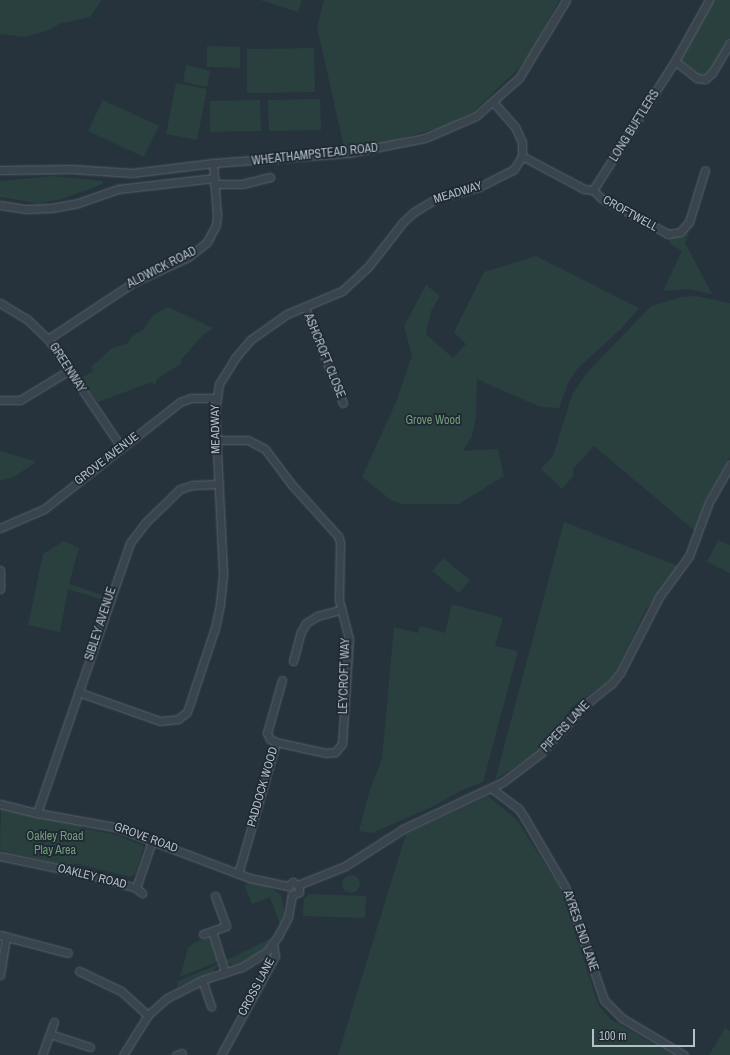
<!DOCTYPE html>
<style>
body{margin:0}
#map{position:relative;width:730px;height:1055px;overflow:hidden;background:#26333d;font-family:"Archivo Narrow",sans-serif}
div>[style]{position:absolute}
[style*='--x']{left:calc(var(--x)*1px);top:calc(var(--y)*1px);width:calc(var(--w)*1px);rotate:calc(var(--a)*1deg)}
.green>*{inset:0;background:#29403f}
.round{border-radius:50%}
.roads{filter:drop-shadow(0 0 1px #58626b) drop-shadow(0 0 1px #58626b)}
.minor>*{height:7px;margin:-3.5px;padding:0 3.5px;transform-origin:3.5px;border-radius:3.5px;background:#3a444d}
span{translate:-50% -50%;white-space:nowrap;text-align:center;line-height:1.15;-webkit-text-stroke:3.5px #1f2932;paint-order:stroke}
.street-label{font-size:12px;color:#b6bfc8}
.park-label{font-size:12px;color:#769c7a}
.scale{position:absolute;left:592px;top:1029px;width:103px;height:18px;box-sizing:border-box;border:2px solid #b6bfc8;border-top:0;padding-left:5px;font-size:12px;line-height:14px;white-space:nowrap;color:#b6bfc8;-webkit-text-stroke:3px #1f2932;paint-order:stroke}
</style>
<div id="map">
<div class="green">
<i style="clip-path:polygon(0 0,102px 0,90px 17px,59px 24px,50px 30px,24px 37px,0 34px)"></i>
<i style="clip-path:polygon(260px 0,302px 0,298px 12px)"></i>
<i style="clip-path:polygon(324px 0,559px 0,532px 51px,519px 68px,473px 112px,449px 125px,382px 144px,353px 147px,344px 147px,317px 27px)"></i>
<i style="clip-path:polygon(714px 0,730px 0,730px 37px,710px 71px,700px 75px,683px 61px,681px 55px)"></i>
<i style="clip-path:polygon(207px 46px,240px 47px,240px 68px,207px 67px)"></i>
<i style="clip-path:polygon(314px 48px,315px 92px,247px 93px,247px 49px)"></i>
<i style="clip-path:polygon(186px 65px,210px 71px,207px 87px,183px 82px)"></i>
<i style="clip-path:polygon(176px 83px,207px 89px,197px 140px,166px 134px)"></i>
<i style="clip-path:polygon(320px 99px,321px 130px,269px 131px,268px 100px)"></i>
<i style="clip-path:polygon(103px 100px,159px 126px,144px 157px,88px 131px)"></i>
<i style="clip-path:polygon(260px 100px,261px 131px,210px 132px,210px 101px)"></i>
<i style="clip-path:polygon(53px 176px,103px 181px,103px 184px,59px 200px,37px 203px,0 197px,0 181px)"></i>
<i style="clip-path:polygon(687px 230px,689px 233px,685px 243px,712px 294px,689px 289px,663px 291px,682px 251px,670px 244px,669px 240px,671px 237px)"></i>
<i style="clip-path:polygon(536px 256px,639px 308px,621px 329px,577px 369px,569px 381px,559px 408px,540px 407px,477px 379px,476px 417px,472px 436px,463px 451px,498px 449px,504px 476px,459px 504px,401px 504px,391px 500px,362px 477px,396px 402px,412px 356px,404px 326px,426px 285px,440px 296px,431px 311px,426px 334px,453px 358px,466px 344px,454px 332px,484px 272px)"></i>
<i style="clip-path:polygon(695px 296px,730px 303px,730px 457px,706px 498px,695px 531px,594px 446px,573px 469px,574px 475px,562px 489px,541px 469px,553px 456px,572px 395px,585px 375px,651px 306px,682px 297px)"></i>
<i style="clip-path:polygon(168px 307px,213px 328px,201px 337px,181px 360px,182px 363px,157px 379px,154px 385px,152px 382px,98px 402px,80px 379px,93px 371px,91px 367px,111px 349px,128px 343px,132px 336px,144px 329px,153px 315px)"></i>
<i style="clip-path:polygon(0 451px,34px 461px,35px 463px,14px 477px,0 481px)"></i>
<i style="clip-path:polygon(564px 522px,678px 566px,646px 609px,615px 673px,604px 684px,571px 708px,551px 739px,539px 751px,495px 780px)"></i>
<i style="clip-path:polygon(718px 540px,730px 545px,730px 573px,707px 562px)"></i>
<i style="clip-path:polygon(64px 541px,79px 548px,69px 584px,105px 596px,104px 600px,68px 589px,60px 632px,28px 625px,43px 554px)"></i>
<i style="clip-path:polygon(443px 558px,470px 580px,459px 593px,432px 571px)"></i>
<i style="clip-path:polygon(452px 604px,503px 618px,495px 646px,518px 651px,483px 782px,462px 790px,434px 806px,372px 833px,359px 831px,370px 789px,382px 759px,394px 627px,418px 633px,420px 626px,445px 633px)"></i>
<i style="clip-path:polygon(488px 796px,517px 820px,560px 888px,598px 1004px,610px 1019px,673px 1055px,338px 1055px,406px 834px)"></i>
<i style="clip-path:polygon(1px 807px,82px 825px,81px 828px,116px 835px,144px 846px,135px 874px,130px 877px,74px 863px,72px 867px,0 850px)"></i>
<i class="round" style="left:342px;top:875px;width:18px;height:18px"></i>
<i style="clip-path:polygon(248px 882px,268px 885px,281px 895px,285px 914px,280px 925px,270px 897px,252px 904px,245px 886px)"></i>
<i style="clip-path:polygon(309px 894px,366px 896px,365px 918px,303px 916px,304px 899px)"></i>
<i style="clip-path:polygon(273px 937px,259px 953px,247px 961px,233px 966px,225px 961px)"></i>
<i style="clip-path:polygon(210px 938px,219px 961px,180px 977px,188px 948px,195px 942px)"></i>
<i style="clip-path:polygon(219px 964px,213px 972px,177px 987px,178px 981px)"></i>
<i style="clip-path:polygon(725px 1028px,730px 1031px,730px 1055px,709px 1055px)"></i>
</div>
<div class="roads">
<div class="minor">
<i style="--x:675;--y:61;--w:28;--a:38"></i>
<i style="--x:697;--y:78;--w:8;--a:7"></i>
<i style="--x:705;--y:79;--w:9;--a:-41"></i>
<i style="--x:712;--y:73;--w:35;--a:-59"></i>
<i style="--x:522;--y:156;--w:70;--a:28"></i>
<i style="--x:584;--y:189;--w:9;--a:6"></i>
<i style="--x:593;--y:190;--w:11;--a:45"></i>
<i style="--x:601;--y:198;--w:76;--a:28.2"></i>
<i style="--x:668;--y:234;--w:12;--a:-9"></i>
<i style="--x:680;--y:232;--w:13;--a:-48"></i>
<i style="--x:689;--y:222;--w:54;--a:-72.9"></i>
<i style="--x:0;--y:170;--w:72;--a:-0.8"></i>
<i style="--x:72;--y:169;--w:60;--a:3.8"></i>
<i style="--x:132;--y:173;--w:82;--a:-7"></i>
<i style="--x:213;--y:163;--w:135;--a:-4.2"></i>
<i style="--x:348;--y:153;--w:78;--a:-11"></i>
<i style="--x:425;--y:138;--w:56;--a:-23.3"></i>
<i style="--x:476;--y:116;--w:57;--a:-41.5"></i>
<i style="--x:519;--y:78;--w:91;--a:-58.9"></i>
<i style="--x:214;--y:184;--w:28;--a:0"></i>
<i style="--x:242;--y:184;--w:29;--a:-14"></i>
<i style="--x:593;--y:190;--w:153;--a:-57.6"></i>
<i style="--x:675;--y:61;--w:70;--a:-60.9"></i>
<i style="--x:0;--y:205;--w:25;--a:9"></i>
<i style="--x:25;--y:209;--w:26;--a:-2"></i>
<i style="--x:51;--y:208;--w:27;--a:-10"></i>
<i style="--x:78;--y:203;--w:42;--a:-19.3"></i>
<i style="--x:118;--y:189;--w:97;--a:-6.5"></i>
<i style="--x:0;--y:303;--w:31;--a:31"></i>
<i style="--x:27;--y:319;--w:29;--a:44"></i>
<i style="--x:48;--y:339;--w:130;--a:55.9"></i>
<i style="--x:305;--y:308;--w:102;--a:68.2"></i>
<i style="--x:48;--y:339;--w:103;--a:-33.5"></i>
<i style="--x:134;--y:282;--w:60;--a:-24.8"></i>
<i style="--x:188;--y:257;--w:24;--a:-38"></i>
<i style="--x:207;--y:242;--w:19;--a:-62"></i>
<i style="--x:216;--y:225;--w:10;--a:-84"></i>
<i style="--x:217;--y:215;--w:52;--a:-94.4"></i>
<i style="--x:0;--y:400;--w:20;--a:0"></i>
<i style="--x:20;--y:400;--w:56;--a:-31.1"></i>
<i style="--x:216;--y:440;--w:32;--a:0"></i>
<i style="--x:248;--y:440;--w:19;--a:28"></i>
<i style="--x:265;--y:449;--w:45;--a:53.1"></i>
<i style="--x:292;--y:485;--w:69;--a:48"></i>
<i style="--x:338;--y:536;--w:6;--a:72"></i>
<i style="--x:340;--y:542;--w:58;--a:91"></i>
<i style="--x:339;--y:600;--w:40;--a:75.6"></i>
<i style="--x:349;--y:639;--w:105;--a:93.8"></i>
<i style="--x:342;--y:744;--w:11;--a:131"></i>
<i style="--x:335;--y:752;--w:9;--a:174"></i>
<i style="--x:326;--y:753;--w:51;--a:-167.6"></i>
<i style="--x:0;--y:528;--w:48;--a:-23.4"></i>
<i style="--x:44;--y:509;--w:173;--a:-38.2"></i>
<i style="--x:180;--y:402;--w:12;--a:-20"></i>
<i style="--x:191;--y:398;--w:25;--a:0"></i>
<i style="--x:0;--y:570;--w:19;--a:90"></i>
<i style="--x:293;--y:661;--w:30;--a:-75"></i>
<i style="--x:301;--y:632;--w:10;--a:-61"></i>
<i style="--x:306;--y:623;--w:13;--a:-32"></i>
<i style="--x:317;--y:616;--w:24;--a:-15"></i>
<i style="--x:78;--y:692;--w:87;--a:19.5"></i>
<i style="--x:160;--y:721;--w:18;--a:-6"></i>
<i style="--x:178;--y:719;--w:11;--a:-38"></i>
<i style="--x:187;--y:712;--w:89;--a:-71.6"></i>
<i style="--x:215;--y:628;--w:25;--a:-78"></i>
<i style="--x:220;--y:604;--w:31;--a:-84"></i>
<i style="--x:223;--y:573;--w:161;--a:-92.8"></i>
<i style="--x:215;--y:412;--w:28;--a:-82"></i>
<i style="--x:219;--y:384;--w:31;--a:-58"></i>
<i style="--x:235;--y:358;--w:23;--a:-50"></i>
<i style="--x:250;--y:340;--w:45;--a:-35.1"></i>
<i style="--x:287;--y:314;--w:60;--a:-22.7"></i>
<i style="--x:342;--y:291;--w:35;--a:-43"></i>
<i style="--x:368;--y:267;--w:57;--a:-52.1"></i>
<i style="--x:403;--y:222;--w:15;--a:-42"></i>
<i style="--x:414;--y:212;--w:29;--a:-31"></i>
<i style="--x:439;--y:197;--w:41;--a:-14"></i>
<i style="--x:479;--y:187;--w:39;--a:-27"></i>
<i style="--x:514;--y:169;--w:15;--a:-58"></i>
<i style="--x:522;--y:156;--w:14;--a:-90"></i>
<i style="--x:522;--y:142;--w:17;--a:-115"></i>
<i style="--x:515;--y:127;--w:33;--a:-131"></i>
<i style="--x:491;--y:788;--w:34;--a:37"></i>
<i style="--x:518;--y:808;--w:11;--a:56"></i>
<i style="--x:524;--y:817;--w:81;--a:59.6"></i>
<i style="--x:565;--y:887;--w:120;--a:71"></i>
<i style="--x:604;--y:1000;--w:25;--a:45"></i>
<i style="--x:622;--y:1018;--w:72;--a:30.8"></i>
<i style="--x:0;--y:804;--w:38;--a:14"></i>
<i style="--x:37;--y:813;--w:79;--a:10.2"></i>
<i style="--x:115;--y:827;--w:144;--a:20.7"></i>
<i style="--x:250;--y:878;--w:39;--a:12"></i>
<i style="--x:37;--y:813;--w:286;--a:-71"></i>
<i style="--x:130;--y:543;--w:25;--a:-53"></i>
<i style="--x:145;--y:523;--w:49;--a:-44.2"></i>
<i style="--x:180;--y:489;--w:13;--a:-18"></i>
<i style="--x:192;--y:485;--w:26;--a:-2"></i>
<i style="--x:0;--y:856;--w:88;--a:11.8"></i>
<i style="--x:86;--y:874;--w:52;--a:15.6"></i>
<i style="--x:136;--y:888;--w:8;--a:40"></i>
<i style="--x:238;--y:874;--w:137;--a:-73.9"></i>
<i style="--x:276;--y:742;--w:7;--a:-153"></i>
<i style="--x:270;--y:739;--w:7;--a:-117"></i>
<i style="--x:267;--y:733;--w:55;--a:-74.2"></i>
<i style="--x:298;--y:885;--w:51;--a:-22"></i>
<i style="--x:345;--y:866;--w:69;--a:-32.5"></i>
<i style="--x:403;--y:829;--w:110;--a:-25.2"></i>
<i style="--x:503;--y:782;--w:48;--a:-37.3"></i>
<i style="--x:541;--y:753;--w:67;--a:-47.4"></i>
<i style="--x:586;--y:704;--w:32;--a:-39"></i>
<i style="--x:611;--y:684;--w:14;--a:-51"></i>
<i style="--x:620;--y:673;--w:85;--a:-62.8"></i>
<i style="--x:659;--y:597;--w:51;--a:-53.8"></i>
<i style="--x:689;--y:556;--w:58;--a:-69.7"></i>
<i style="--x:709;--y:502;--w:43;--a:-60.4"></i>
<i style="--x:288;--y:886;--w:6;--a:-39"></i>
<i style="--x:293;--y:882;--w:8;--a:40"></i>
<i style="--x:299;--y:887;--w:5;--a:90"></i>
<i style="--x:299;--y:892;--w:8;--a:157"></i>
<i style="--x:136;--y:888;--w:50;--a:-71.2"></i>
<i style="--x:212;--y:931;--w:15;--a:-20"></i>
<i style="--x:226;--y:926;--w:32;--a:-110"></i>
<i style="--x:203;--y:934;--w:9;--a:-18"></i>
<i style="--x:212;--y:931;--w:43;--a:72.4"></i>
<i style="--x:0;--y:935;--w:70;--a:14.8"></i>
<i style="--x:79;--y:971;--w:47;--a:25.5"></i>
<i style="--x:121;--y:991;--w:36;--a:42"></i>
<i style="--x:0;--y:975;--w:39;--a:-81"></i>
<i style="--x:202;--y:980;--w:28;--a:71"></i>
<i style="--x:50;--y:1034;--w:42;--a:18"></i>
<i style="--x:42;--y:1055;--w:35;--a:-70"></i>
<i style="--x:123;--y:1055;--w:47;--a:-58"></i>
<i style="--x:148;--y:1015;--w:25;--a:-42"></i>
<i style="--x:167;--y:998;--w:39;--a:-27"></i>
<i style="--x:202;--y:980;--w:42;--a:-18"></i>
<i style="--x:242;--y:967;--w:28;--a:-32"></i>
<i style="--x:266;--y:952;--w:20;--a:-53"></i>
<i style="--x:278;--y:936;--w:21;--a:-62"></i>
<i style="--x:288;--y:917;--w:22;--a:-80"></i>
<i style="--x:176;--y:1055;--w:6;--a:-18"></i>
<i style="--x:221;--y:1055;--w:113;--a:-61.4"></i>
<i style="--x:275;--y:956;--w:12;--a:-99"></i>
</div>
</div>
<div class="street-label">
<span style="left:635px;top:126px;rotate:-58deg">LONG BUFTLERS</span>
<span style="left:315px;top:155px;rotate:-6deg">WHEATHAMPSTEAD ROAD</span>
<span style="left:458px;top:193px;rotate:-17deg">MEADWAY</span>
<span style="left:630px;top:214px;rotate:29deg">CROFTWELL</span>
<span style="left:162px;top:268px;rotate:-27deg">ALDWICK ROAD</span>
<span style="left:324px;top:356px;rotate:68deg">ASHCROFT CLOSE</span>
<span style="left:67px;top:368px;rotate:57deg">GREENWAY</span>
<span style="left:216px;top:429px;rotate:-91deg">MEADWAY</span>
<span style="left:107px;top:459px;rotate:-38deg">GROVE AVENUE</span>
<span style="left:101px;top:624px;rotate:-72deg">SIBLEY AVENUE</span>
<span style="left:345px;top:676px;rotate:-88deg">LEYCROFT WAY</span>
<span style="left:566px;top:727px;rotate:-47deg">PIPERS LANE</span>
<span style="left:263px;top:787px;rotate:-74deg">PADDOCK WOOD</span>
<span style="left:146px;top:838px;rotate:20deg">GROVE ROAD</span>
<span style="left:92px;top:877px;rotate:14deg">OAKLEY ROAD</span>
<span style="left:580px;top:931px;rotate:71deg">AYRES END LANE</span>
<span style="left:257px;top:987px;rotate:-62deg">CROSS LANE</span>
</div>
<div class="park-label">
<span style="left:433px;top:421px">Grove Wood</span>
<span style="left:55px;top:844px">Oakley Road<br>Play Area</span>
</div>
<div class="scale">100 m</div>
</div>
